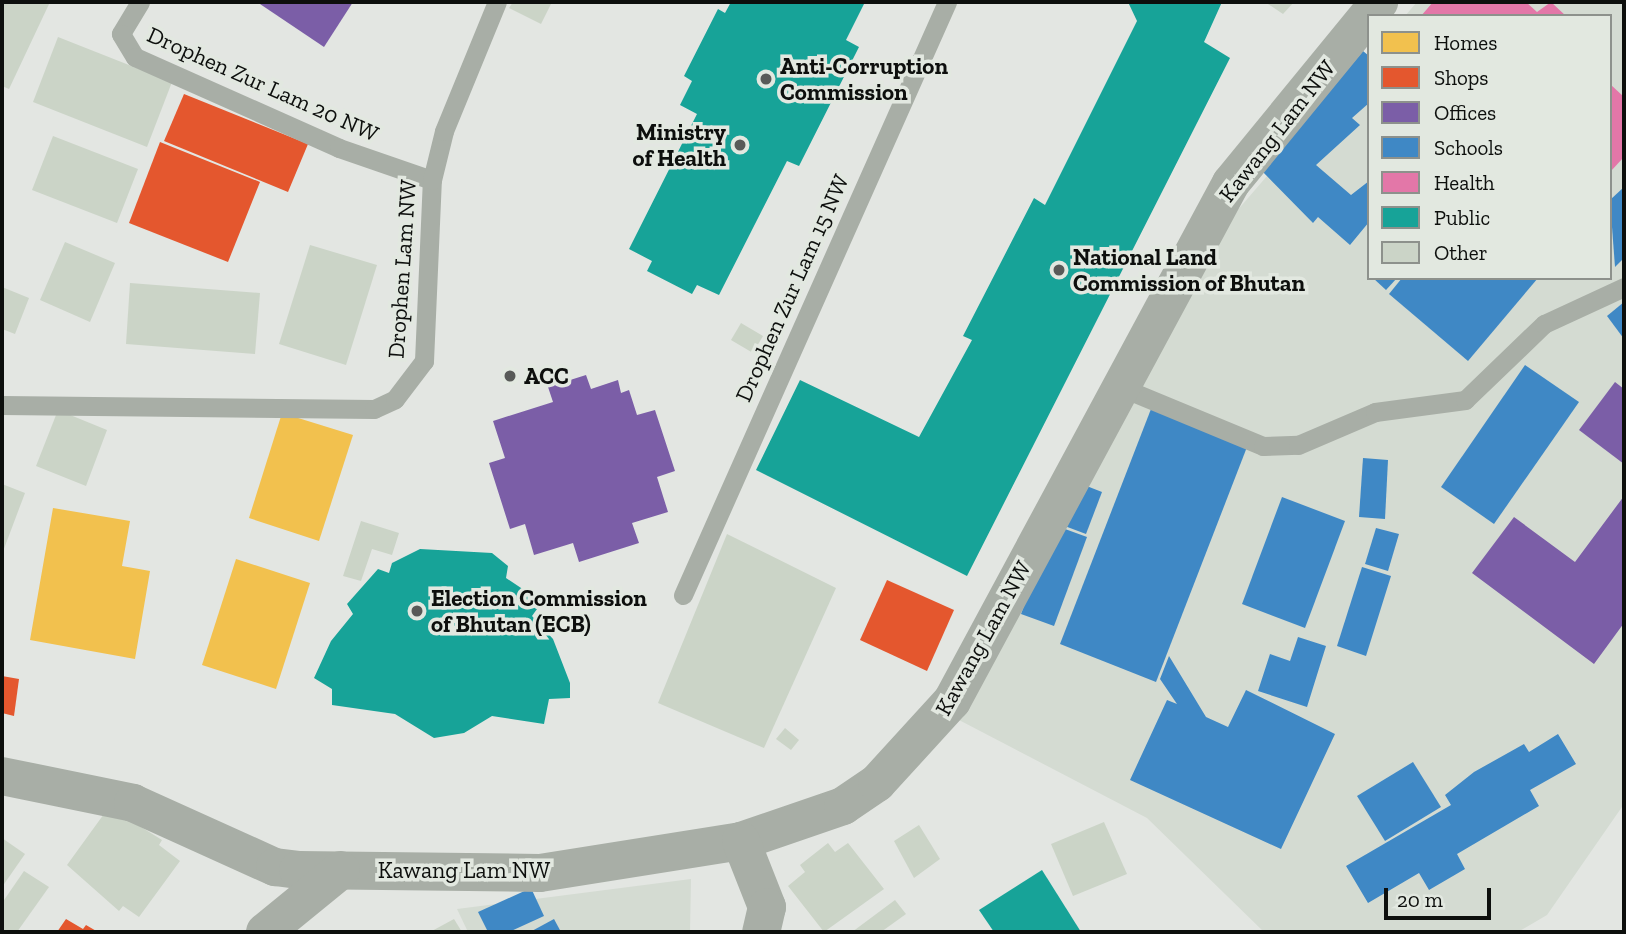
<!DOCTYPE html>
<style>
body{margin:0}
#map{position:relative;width:1626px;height:934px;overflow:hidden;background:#e3e6e2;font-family:"Zilla Slab",serif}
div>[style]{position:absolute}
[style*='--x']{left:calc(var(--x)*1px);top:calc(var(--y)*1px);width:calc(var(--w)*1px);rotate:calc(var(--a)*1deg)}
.built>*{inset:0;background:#d4dbd2}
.homes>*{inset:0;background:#f2c14e}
.shops>*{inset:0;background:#e4572e}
.offices>*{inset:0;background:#7b5ea7}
.schools>*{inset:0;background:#3f88c5}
.health>*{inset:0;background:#e377a8}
.public>*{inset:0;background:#17a398}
.building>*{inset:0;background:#cbd4c7}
.lane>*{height:19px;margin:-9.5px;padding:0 9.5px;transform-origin:9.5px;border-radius:9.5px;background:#a8aea6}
.street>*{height:38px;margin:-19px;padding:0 19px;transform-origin:19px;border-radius:19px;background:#a8aea6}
.dots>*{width:19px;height:19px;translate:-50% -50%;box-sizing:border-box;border:4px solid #e2e8e0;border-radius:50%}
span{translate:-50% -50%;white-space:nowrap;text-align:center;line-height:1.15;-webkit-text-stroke:7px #e2e8e0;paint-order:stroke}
.poi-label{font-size:23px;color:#0d0f0d;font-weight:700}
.left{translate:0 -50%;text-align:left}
.right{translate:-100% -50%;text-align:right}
.street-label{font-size:23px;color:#0d0f0d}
.frame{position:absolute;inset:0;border:4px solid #0d0f0d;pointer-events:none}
.legend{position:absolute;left:1367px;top:14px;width:245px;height:266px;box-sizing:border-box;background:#e2e8e0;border:2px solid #8d918c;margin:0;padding:9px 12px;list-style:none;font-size:21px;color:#0d0f0d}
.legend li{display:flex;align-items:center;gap:14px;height:35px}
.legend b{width:35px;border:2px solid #8d918c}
.scale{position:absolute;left:1384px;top:888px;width:107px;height:32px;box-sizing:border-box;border:4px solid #0d0f0d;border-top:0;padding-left:9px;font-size:21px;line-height:24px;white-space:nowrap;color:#0d0f0d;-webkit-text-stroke:5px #e2e8e0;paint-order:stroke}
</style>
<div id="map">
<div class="built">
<i style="clip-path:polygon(1417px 2px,1624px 2px,1624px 804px,1547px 915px,1518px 932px,1264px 932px,1147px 818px,959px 720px,1223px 227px,1369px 58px,1369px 278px,1610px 278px,1610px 16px,1405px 16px)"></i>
<i style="clip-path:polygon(691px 879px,690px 932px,468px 932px,457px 909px)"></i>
</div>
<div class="homes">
<i style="clip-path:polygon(282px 413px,353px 435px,319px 541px,249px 518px)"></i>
<i style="clip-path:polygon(53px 508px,130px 521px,122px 566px,150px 571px,135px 659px,30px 640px)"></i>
<i style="clip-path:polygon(236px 559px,310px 583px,276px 689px,202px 665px)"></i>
</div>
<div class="shops">
<i style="clip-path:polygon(184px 94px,308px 144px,288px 192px,164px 141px)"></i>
<i style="clip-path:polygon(160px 142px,260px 182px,228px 262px,129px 223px)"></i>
<i style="clip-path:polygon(887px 580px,954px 610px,927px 671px,860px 640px)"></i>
<i style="clip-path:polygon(2px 676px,19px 679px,14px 716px,2px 713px)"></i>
<i style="clip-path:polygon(66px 919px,83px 929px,86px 925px,98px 932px,57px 932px)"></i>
</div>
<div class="offices">
<i style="clip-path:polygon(257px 2px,353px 2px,324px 47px)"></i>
<i style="clip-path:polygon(586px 375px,591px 389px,618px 380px,621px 393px,629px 390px,637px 415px,655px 410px,675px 471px,657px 477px,668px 512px,632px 523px,639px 543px,579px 562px,573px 543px,534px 555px,525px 524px,510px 529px,489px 463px,505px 458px,493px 421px,553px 402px,548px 387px)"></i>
<i style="clip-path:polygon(1615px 382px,1624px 389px,1624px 464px,1579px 430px)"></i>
<i style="clip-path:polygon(1624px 496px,1624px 623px,1594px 664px,1472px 573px,1514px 517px,1575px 562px)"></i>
</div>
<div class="schools">
<i style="clip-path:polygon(1363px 51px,1369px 56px,1369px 103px,1352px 118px,1360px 125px,1316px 165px,1351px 195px,1369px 181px,1369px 222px,1350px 245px,1318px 217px,1313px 223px,1262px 171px)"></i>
<i style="clip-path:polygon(1624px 187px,1624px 258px,1615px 267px,1610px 200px)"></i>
<i style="clip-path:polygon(1373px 278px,1397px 278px,1386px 290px)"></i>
<i style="clip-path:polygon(1402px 278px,1538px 278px,1468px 361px,1389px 294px)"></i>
<i style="clip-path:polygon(1624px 302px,1624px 339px,1607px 316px)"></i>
<i style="clip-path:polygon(1525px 365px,1579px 402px,1494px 524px,1441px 487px)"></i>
<i style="clip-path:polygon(1151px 409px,1247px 447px,1156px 682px,1060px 644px)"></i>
<i style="clip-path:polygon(1363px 458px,1388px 460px,1385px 519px,1359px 517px)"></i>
<i style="clip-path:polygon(1079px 483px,1102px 492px,1086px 534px,1062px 525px)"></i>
<i style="clip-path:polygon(1282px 497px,1345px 521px,1305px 628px,1242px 604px)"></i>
<i style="clip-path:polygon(1054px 525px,1087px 537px,1054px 626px,1021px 614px)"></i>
<i style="clip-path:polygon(1376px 528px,1399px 534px,1388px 571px,1365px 564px)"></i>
<i style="clip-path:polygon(1362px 567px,1391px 576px,1366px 656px,1337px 646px)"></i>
<i style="clip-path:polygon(1298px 637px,1326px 646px,1307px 707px,1258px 691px,1270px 654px,1290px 661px)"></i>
<i style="clip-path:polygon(1169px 656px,1206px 717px,1228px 727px,1246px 690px,1335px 734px,1281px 849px,1130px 780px,1167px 700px,1177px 704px,1160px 679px)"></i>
<i style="clip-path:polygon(1558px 734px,1576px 764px,1530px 790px,1539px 806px,1457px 854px,1465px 869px,1429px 890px,1419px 873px,1368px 903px,1346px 866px,1451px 805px,1445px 795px,1474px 772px,1524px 744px,1529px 752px)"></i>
<i style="clip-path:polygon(1413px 762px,1441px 807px,1385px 841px,1357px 796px)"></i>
<i style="clip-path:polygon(531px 888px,544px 916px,509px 932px,488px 932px,478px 912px)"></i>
<i style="clip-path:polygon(554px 919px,561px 932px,530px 932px)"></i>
</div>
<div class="health">
<i style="clip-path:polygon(1433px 2px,1526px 2px,1537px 12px,1551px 2px,1566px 16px,1421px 16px)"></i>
<i style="clip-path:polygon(1610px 84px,1624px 97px,1624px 157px,1610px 172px)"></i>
</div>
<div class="public">
<i style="clip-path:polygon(731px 2px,865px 2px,846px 40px,859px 47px,799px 166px,787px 161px,719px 295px,697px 285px,692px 294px,647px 271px,652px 261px,629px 249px,697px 114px,680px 105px,692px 81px,684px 76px,718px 9px,725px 13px)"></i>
<i style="clip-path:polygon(1128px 2px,1222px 2px,1204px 42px,1230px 58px,967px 576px,756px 470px,800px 380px,919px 437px,972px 340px,963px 336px,1034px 198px,1045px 205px,1137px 21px)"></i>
<i style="clip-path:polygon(420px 549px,492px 553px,508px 566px,506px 578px,542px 602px,532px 616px,553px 639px,570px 683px,570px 698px,549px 699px,544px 724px,492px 716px,464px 733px,434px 738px,395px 714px,332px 705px,332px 689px,314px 678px,331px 641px,353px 614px,347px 604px,378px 569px,389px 573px,392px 563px)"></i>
<i style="clip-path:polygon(1042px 870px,1081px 932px,994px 932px,979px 910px)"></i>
</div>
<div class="building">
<i style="clip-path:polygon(2px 2px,50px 2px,9px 89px,2px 86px)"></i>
<i style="clip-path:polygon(513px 2px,552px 2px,541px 24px,509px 8px)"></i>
<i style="clip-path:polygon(1265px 2px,1294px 2px,1283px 14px)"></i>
<i style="clip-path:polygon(58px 37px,172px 82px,147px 147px,33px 102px)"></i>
<i style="clip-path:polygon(53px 136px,138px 169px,117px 223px,32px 190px)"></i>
<i style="clip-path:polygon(65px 242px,115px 263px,90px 322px,40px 300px)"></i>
<i style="clip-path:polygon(310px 245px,377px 265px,346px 365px,279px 344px)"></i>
<i style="clip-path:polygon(130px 283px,260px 293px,255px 354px,126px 344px)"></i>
<i style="clip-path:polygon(2px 287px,29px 298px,15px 334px,2px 329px)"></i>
<i style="clip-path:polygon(741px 323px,763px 336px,753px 353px,731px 340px)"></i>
<i style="clip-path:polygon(58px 410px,107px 430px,86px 486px,36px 466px)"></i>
<i style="clip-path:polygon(2px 484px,25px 493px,2px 554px)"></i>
<i style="clip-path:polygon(361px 521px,399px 533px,392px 555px,372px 549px,361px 581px,343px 576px)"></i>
<i style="clip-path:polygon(727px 534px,836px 588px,764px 748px,658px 703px)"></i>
<i style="clip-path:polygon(785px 728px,799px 740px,791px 750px,776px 739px)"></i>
<i style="clip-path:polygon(109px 807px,162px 840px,159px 845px,180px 861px,139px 917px,123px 906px,119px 911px,67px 865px)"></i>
<i style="clip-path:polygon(1104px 822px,1127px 874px,1073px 896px,1051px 844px)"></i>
<i style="clip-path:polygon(919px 825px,940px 859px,914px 878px,894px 841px)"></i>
<i style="clip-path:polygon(2px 838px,25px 854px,2px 887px)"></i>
<i style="clip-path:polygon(828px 843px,835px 852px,848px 843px,884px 889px,824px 932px,788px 886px,805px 872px,800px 865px)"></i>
<i style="clip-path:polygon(24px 871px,49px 887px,17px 932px,2px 932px,2px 903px)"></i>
<i style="clip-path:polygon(895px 900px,906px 914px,881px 932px,852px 932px)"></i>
<i style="clip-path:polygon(454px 919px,462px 932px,430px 932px)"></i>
</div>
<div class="lane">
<i style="--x:140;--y:2;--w:37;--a:121"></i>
<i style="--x:121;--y:34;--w:27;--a:59"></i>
<i style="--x:135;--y:57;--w:223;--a:24"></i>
<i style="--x:339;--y:148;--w:98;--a:19"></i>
<i style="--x:1118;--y:386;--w:157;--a:22.5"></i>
<i style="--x:1263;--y:446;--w:35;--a:-2"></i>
<i style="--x:1298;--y:445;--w:84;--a:-23.2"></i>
<i style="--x:1375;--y:412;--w:91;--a:-7.6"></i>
<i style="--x:1465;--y:400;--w:110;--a:-43.9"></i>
<i style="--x:1544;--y:324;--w:88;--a:-24.8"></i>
<i style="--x:2;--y:405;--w:372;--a:0.6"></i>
<i style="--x:374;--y:409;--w:23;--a:-25"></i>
<i style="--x:395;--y:399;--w:48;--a:-52.7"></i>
<i style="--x:424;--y:361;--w:181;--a:-87.5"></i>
<i style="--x:432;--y:180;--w:50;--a:-76.2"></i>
<i style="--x:444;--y:131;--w:139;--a:-67.7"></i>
<i style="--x:683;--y:595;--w:649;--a:-66"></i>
</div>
<div class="street">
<i style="--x:2;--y:776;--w:134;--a:11.6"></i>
<i style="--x:133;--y:803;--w:156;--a:24.3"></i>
<i style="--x:275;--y:867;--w:23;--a:7"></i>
<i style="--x:298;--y:870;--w:242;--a:0.7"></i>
<i style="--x:540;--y:873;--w:204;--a:-9"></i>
<i style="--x:741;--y:841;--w:108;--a:-18.9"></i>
<i style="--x:843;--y:806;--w:41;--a:-34.1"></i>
<i style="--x:877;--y:783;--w:111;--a:-47.6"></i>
<i style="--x:952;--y:701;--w:588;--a:-61.69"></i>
<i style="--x:1231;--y:183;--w:234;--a:-50.7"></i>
<i style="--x:741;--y:841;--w:71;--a:68.5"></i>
<i style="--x:767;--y:907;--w:26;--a:103"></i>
<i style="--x:265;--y:932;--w:98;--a:-39.2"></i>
</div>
<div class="dots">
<i style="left:766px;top:79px;background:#585a58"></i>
<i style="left:740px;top:145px;background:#585a58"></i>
<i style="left:1059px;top:270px;background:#585a58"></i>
<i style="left:510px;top:376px;background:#585a58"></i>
<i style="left:417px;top:611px;background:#585a58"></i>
</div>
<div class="poi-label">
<span class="left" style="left:780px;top:79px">Anti-Corruption<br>Commission</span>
<span class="right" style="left:726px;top:145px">Ministry<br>of Health</span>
<span class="left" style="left:1073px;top:270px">National Land<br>Commission of Bhutan</span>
<span class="left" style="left:524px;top:376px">ACC</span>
<span class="left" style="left:431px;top:611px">Election Commission<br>of Bhutan (ECB)</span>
</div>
<div class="street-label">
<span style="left:263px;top:84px;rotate:24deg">Drophen Zur Lam 20 NW</span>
<span style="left:1277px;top:131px;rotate:-52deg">Kawang Lam NW</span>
<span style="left:402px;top:269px;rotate:-86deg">Drophen Lam NW</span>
<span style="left:792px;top:288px;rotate:-66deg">Drophen Zur Lam 15 NW</span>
<span style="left:983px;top:638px;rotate:-61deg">Kawang Lam NW</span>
<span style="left:464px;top:870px">Kawang Lam NW</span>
</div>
<div class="frame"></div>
<ul class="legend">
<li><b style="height:19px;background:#f2c14e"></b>Homes</li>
<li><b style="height:19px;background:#e4572e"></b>Shops</li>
<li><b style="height:19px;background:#7b5ea7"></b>Offices</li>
<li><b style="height:19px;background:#3f88c5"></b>Schools</li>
<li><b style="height:19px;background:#e377a8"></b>Health</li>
<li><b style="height:19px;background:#17a398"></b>Public</li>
<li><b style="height:19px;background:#cbd4c7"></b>Other</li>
</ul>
<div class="scale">20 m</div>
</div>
